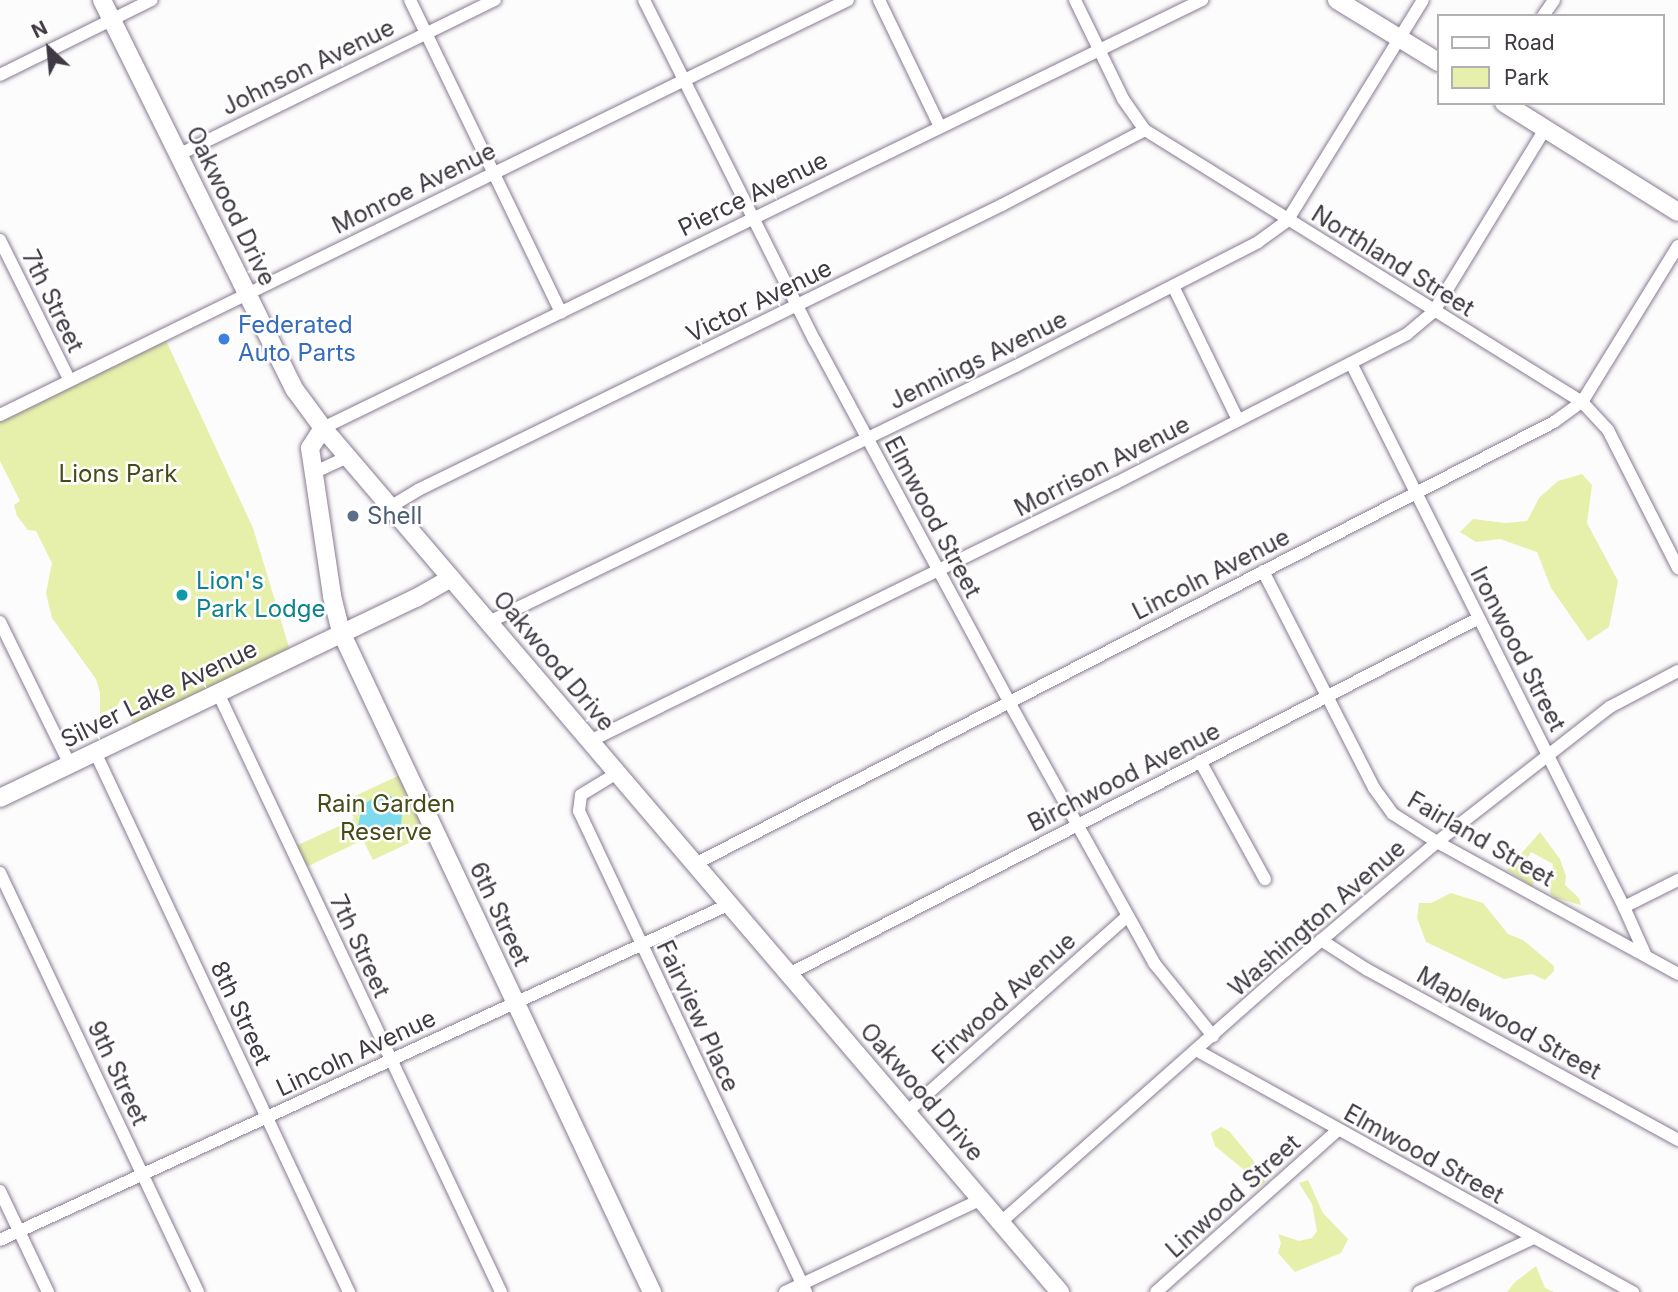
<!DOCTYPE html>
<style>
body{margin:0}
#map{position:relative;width:1678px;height:1292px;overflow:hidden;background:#fcfcfc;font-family:Inter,sans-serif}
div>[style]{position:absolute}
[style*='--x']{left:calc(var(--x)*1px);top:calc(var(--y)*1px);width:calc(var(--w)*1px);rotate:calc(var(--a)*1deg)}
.green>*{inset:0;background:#e6f0ab}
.water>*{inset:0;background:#7edbed}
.roads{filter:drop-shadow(0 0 2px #897b91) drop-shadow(0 0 2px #897b91)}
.street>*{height:12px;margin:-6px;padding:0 6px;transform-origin:6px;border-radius:6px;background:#fff}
.secondary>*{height:18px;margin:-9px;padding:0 9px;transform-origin:9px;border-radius:9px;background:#fff}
.dots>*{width:19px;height:19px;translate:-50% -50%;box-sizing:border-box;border:4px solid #fff;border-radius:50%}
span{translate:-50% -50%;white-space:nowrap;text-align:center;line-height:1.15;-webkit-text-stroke:5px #fff;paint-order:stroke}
.street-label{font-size:24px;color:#3f3943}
.shop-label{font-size:24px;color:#366cbe}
.left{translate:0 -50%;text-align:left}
.park-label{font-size:24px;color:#464b18}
.service-label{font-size:24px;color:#4e5e75}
.culture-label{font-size:24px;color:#0d838f}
.legend{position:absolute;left:1437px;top:14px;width:228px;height:91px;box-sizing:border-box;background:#fff;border:2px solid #b2b0b4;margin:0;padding:9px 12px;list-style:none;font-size:21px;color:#3f3943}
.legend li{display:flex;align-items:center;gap:14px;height:35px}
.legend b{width:35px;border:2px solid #b2b0b4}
.north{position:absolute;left:14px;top:14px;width:70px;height:70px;-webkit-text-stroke:5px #fff;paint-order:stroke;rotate:334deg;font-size:19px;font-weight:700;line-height:28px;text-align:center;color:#3f3943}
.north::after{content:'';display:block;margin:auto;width:24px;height:32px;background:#3f3943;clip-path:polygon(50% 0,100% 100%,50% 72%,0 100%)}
</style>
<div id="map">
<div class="green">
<i style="clip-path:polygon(163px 334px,253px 528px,292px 657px,137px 732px,121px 699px,117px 706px,100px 714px,100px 693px,96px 679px,52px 618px,46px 593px,52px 563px,36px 531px,28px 530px,17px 516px,14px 505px,20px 501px,0 461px,0 415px)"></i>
<i style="clip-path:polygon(1582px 474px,1592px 485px,1587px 523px,1618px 581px,1609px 627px,1588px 641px,1551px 588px,1537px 552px,1500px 539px,1476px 542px,1460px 532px,1473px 519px,1506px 523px,1527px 521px,1539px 498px,1558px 481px)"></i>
<i style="clip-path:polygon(400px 775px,428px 834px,373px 860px,363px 840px,306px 867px,296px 846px,354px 819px,346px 800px)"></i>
<i style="clip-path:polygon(1540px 832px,1560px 859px,1566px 876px,1565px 885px,1579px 898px,1581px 905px,1556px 898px,1550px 893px,1553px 864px,1531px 852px,1524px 864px,1530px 868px,1535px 881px,1532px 886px,1507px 870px)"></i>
<i style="clip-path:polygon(1451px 893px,1483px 903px,1508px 934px,1523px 940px,1554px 966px,1554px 971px,1545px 980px,1532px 974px,1504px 979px,1426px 942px,1417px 918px,1419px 903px,1431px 903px)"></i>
<i style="clip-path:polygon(1221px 1127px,1229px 1131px,1254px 1161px,1265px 1182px,1256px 1190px,1243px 1169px,1215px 1146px,1211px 1133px)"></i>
<i style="clip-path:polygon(1308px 1180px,1323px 1213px,1348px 1239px,1341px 1253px,1295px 1272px,1278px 1253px,1281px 1243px,1278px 1234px,1299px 1241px,1312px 1238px,1317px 1231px,1312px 1204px,1299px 1183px)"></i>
<i style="clip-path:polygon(1536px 1266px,1545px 1288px,1554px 1292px,1507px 1292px,1514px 1283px)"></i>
</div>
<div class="water">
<i style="clip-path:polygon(377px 795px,391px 796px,402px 814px,401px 826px,391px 835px,358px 826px,362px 806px)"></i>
</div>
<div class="roads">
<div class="street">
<i style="--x:410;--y:0;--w:347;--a:64.2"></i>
<i style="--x:644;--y:0;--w:381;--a:63.4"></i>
<i style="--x:815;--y:341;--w:410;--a:61.7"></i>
<i style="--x:1009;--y:702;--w:299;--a:60.9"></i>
<i style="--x:1154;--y:963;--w:94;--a:51.1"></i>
<i style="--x:879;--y:0;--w:141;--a:64.3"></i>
<i style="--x:1075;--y:0;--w:110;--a:64.1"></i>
<i style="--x:1123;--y:99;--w:38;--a:55"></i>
<i style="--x:1145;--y:130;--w:515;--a:31.9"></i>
<i style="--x:1582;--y:402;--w:38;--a:47"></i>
<i style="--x:1608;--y:430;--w:155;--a:63.1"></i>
<i style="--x:1543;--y:16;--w:19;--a:-55"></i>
<i style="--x:0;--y:75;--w:169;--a:-26.3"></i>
<i style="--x:178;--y:155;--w:353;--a:-26.1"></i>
<i style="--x:0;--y:240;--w:155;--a:63.6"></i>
<i style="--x:1173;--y:286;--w:149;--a:64.1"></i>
<i style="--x:1351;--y:363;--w:609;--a:63.35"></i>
<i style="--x:1624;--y:907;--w:51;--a:65.9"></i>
<i style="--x:0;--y:415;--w:944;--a:-26.08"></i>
<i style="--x:323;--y:428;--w:978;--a:-25.96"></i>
<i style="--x:313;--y:473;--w:38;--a:-25"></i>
<i style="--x:390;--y:507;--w:33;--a:-31"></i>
<i style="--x:418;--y:490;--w:650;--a:-26.01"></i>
<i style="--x:1002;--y:205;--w:161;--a:-27.7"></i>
<i style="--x:1263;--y:571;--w:244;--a:62.9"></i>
<i style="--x:1374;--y:788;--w:32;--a:54"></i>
<i style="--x:1393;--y:814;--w:52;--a:32.5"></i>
<i style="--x:1437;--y:842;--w:275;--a:28.7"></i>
<i style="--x:0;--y:622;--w:159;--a:63.9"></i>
<i style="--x:489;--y:622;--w:586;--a:-25.91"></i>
<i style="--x:1016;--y:366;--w:272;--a:-27.1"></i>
<i style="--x:1258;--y:242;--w:36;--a:-36"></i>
<i style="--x:1287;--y:221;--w:259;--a:-58.4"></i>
<i style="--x:218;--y:693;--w:662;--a:64.71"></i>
<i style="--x:590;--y:741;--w:586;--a:-26.13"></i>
<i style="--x:1116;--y:483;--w:327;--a:-27.1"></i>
<i style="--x:1407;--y:334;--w:35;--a:-40"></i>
<i style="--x:1434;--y:311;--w:213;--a:-58.6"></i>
<i style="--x:95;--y:752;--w:597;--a:64.81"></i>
<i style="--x:1200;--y:761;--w:135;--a:61.2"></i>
<i style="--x:617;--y:773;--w:42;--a:148.6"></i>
<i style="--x:581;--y:795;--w:16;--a:97"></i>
<i style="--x:579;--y:811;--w:532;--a:64.74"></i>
<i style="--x:695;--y:864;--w:966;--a:-27.23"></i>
<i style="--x:1554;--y:422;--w:34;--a:-36"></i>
<i style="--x:1582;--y:402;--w:183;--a:-58.4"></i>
<i style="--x:0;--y:873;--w:463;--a:64.7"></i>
<i style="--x:1624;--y:907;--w:60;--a:-26.6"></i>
<i style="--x:1321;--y:940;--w:54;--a:32.8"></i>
<i style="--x:1366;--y:969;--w:356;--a:28.7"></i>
<i style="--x:789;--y:974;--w:776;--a:-27.29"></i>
<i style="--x:1196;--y:1050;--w:500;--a:29"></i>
<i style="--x:908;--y:1111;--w:294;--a:-41.6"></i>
<i style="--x:0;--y:1191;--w:112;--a:64.6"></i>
<i style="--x:1001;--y:1222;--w:379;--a:-41.5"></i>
<i style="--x:1285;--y:971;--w:199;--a:-40.3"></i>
<i style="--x:1437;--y:842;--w:219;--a:-38"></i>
<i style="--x:1610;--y:707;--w:77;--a:-27.9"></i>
<i style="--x:0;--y:1240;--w:804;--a:-24.72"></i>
<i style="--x:785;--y:1292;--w:218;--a:-25.3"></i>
<i style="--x:1156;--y:1292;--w:244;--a:-41.7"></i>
<i style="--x:1419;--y:1292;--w:127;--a:-25.2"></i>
</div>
<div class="secondary">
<i style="--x:102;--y:0;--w:435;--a:63.7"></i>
<i style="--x:295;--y:390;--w:47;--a:53.6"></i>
<i style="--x:323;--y:428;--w:1136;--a:49.54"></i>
<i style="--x:1337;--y:0;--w:119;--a:31.5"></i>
<i style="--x:1504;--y:103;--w:205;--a:32.1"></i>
<i style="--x:323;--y:428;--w:24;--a:123"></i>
<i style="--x:310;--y:448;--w:150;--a:81.5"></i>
<i style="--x:332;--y:596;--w:37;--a:76"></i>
<i style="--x:341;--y:632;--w:730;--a:64.77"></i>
<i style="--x:0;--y:798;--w:462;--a:-25.7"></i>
<i style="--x:416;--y:598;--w:40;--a:-29.7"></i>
</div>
</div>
<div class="dots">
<i style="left:224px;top:339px;background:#3f7fe0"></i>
<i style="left:353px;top:516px;background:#5c6f8a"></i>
<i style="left:182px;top:595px;background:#0f9aa8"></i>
</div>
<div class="street-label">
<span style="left:308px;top:67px;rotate:-26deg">Johnson Avenue</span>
<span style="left:414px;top:188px;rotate:-26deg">Monroe Avenue</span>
<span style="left:753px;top:194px;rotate:-26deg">Pierce Avenue</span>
<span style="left:231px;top:206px;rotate:64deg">Oakwood Drive</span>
<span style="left:1393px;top:261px;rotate:32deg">Northland Street</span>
<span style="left:53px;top:301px;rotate:64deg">7th Street</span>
<span style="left:759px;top:301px;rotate:-26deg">Victor Avenue</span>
<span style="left:978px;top:360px;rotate:-26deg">Jennings Avenue</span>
<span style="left:1102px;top:466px;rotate:-27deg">Morrison Avenue</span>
<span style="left:933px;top:517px;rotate:62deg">Elmwood Street</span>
<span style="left:1211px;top:574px;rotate:-27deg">Lincoln Avenue</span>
<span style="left:1518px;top:649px;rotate:63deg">Ironwood Street</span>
<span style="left:554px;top:661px;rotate:50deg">Oakwood Drive</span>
<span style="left:159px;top:694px;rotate:-26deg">Silver Lake Avenue</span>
<span style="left:1124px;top:777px;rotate:-27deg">Birchwood Avenue</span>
<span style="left:1481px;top:839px;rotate:30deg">Fairland Street</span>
<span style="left:500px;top:914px;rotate:65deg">6th Street</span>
<span style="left:1317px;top:918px;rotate:-41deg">Washington Avenue</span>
<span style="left:360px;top:946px;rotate:65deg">7th Street</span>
<span style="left:1004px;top:998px;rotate:-42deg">Firwood Avenue</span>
<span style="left:241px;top:1013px;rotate:65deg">8th Street</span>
<span style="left:698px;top:1016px;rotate:65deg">Fairview Place</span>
<span style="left:1509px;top:1023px;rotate:29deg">Maplewood Street</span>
<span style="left:356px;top:1053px;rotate:-25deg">Lincoln Avenue</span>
<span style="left:118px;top:1073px;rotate:65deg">9th Street</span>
<span style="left:922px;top:1092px;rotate:49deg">Oakwood Drive</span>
<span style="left:1424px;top:1154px;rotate:29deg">Elmwood Street</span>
<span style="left:1233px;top:1196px;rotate:-42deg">Linwood Street</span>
</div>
<div class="shop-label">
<span class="left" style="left:238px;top:339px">Federated<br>Auto Parts</span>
</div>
<div class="park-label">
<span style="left:118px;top:474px">Lions Park</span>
<span style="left:386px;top:818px">Rain Garden<br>Reserve</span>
</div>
<div class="service-label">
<span class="left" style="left:367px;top:516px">Shell</span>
</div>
<div class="culture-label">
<span class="left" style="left:196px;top:595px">Lion's<br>Park Lodge</span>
</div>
<ul class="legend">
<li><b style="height:9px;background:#fff"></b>Road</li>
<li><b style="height:19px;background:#e6f0ab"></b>Park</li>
</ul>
<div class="north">N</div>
</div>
